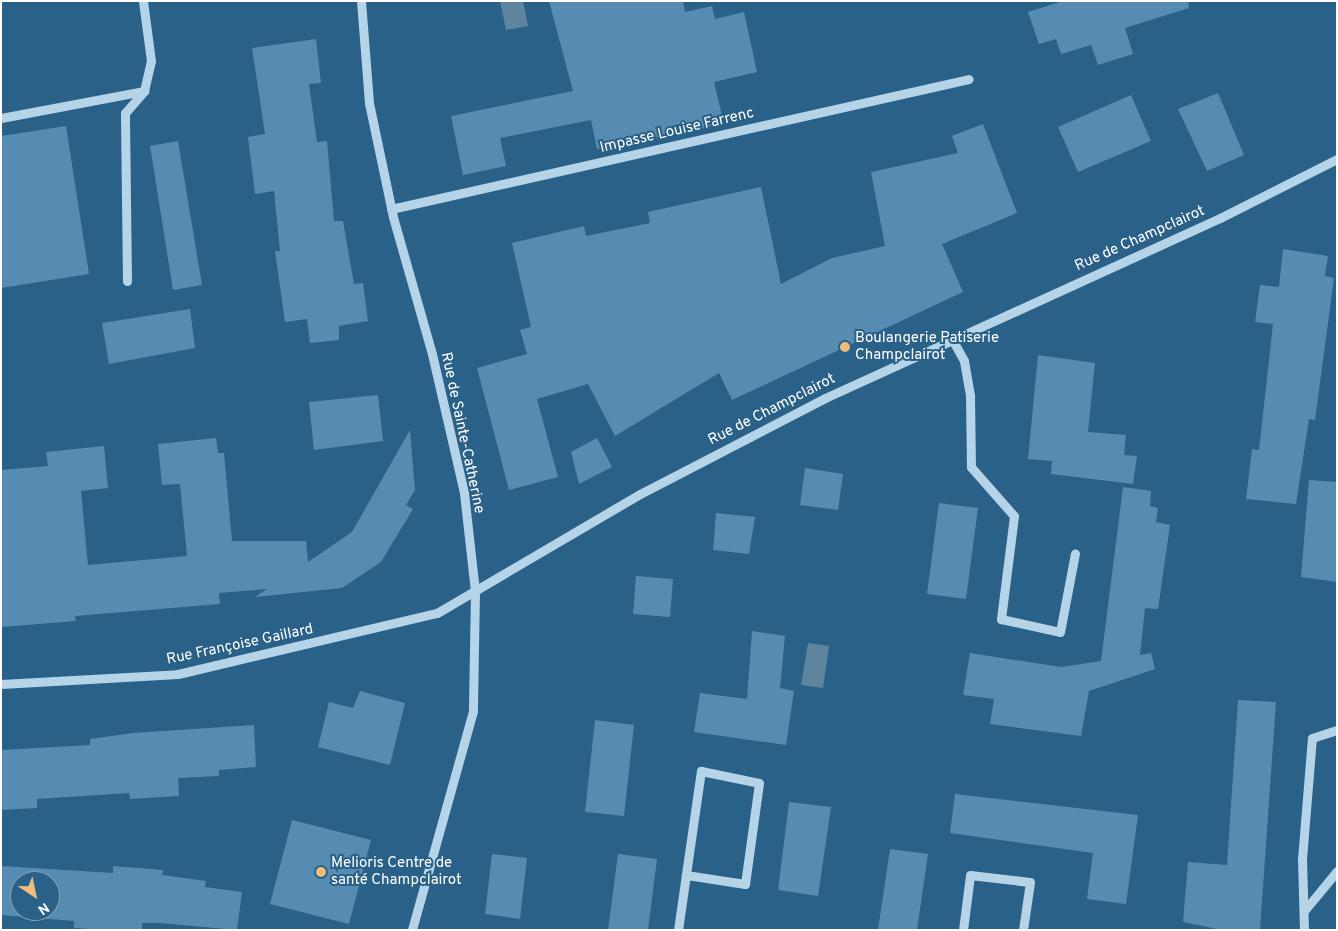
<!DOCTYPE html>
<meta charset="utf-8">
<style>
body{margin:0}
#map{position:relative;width:1338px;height:931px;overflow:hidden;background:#2a6188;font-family:Overpass,sans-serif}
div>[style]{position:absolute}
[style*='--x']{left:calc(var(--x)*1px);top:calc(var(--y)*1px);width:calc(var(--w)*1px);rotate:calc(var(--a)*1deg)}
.water>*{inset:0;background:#5f859e}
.building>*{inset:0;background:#568cb1}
.minor>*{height:9px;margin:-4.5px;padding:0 4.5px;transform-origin:4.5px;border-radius:4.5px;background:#b6d4e8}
.dots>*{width:14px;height:14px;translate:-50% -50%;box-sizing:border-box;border:2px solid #2a6188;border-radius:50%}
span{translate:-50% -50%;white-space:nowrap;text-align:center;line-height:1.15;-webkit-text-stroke:4px #2a6188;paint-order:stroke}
.street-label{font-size:15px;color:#fff}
.poi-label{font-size:15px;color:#fff}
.left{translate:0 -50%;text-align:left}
.frame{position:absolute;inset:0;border:2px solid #fff;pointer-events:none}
.north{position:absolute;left:10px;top:871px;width:50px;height:50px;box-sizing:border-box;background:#2a6188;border:1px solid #7fa0b8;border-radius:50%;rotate:146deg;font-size:14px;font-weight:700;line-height:20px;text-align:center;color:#fff}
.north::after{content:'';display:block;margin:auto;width:18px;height:22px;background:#efbd7e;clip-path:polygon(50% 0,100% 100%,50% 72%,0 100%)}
</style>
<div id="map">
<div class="water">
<i style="clip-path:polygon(500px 1px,523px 1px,528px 26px,506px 30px)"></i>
<i style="clip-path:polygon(808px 643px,829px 646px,823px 688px,801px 685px)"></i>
</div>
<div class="building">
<i style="clip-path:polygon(549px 1px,683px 1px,685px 12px,712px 6px,715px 19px,744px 12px,757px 72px,714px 82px,724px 124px,597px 149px,591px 120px,500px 138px,506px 166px,463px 175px,451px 116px,573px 91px)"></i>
<i style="clip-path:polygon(1063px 1px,1188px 1px,1189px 8px,1125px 28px,1133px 54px,1098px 65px,1091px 45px,1061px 54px,1056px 39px,1039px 44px,1028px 12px)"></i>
<i style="clip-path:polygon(316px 39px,321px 83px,309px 84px,317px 142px,327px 141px,334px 221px,343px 221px,354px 284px,363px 283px,368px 321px,339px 326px,339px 340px,310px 343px,307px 319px,285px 322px,275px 251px,280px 251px,274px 191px,255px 194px,248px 137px,265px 134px,252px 48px)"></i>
<i style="clip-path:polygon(1218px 93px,1244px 155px,1207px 171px,1178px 109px)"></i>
<i style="clip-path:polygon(1131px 95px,1151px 141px,1078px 172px,1058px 127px)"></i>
<i style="clip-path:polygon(983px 124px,1017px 213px,942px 244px,963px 292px,732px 400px,719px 373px,615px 436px,588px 384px,537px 399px,558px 477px,509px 490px,477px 368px,527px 354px,520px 330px,531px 327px,512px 243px,584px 226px,586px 236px,650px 223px,648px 212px,761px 187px,781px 284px,832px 258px,885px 246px,871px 172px,958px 153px,952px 136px)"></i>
<i style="clip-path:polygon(66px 126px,89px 274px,1px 288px,1px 136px)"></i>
<i style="clip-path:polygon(178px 141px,202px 285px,173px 290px,150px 146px)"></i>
<i style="clip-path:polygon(1283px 249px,1328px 256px,1325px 276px,1334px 278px,1315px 420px,1309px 419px,1296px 504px,1246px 499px,1252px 449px,1259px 450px,1273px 324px,1255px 322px,1260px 285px,1279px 287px)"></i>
<i style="clip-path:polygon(190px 309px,195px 348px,109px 364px,102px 323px)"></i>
<i style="clip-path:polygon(1038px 355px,1095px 363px,1088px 432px,1126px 435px,1124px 455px,1137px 456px,1133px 484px,1051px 474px,1052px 461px,1028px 459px)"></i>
<i style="clip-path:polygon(378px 395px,383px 441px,314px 450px,309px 402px)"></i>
<i style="clip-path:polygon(410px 430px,415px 490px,406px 505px,413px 509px,381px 562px,342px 588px,255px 597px,267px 589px,219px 593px,220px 604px,75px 616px,76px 621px,1px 627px,1px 470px,48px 466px,46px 452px,104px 446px,108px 488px,81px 491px,88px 565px,187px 556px,180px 484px,162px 485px,158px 444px,216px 438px,218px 453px,224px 453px,232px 541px,306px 541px,308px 562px,352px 532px)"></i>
<i style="clip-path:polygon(597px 438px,612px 467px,579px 484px,571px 452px)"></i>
<i style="clip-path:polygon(805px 468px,843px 474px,838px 510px,800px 505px)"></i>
<i style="clip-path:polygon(1309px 480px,1337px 482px,1337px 582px,1301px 577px)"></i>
<i style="clip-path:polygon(1123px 487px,1151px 491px,1150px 506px,1158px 508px,1156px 522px,1170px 525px,1158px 609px,1145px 608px,1140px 655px,1151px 653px,1155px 669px,1089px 691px,1081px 736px,990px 724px,994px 699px,963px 695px,970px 653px,1061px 667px,1101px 661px)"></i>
<i style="clip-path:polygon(939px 503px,978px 508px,966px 599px,927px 594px)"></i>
<i style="clip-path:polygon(716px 513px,755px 517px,749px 554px,713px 550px)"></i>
<i style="clip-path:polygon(636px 576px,673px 579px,670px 617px,633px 614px)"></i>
<i style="clip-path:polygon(752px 631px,785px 636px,780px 688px,794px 691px,786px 745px,694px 732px,700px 693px,747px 699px)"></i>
<i style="clip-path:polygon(360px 691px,405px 703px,390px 765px,318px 747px,329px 702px,353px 708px)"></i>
<i style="clip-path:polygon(1238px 700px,1276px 702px,1260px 930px,1222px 930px,1183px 922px,1188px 862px,1227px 865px)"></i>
<i style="clip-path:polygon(595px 720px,634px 725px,624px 816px,585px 812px)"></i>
<i style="clip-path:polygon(254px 725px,256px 767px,219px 770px,219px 776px,178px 778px,179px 796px,130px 799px,129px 793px,37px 799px,37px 808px,1px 810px,1px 750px,90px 745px,90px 739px,133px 733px)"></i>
<i style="clip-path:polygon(955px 794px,1138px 815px,1126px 904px,1087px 899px,1093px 853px,950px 833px)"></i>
<i style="clip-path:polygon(789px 802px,831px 807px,818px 896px,778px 890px)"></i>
<i style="clip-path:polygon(292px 820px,371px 840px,349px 924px,270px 904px)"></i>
<i style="clip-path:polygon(890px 849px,928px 854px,917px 930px,878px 930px)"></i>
<i style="clip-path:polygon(492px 854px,527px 858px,520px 919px,485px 914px)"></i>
<i style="clip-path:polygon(618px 854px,657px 859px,648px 930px,608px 930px)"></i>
<i style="clip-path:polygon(evenodd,1px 866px,113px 873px,113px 866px,163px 870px,162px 875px,206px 881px,205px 887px,242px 892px,237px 930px,159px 923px,142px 923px,142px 930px,105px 930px,74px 928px,74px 921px,1px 915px,1px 866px,20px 881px,50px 881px,50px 911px,20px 911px,20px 881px)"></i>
</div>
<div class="minor">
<i style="--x:361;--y:1;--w:102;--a:85.5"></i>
<i style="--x:369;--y:103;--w:116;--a:78.1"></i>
<i style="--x:393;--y:217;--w:142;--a:74.1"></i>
<i style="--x:432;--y:354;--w:143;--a:77"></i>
<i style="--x:464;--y:493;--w:99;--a:83.6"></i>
<i style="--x:475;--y:591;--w:120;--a:91"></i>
<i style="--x:473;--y:711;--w:227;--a:105.6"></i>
<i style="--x:1;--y:118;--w:146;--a:-10.7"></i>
<i style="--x:391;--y:209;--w:592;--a:-12.68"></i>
<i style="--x:127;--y:281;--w:168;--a:-90.7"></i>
<i style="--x:125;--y:113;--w:29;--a:-49"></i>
<i style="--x:144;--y:91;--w:31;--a:-77"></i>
<i style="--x:151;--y:61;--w:61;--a:-97.6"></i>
<i style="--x:952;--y:339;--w:25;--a:61"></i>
<i style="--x:964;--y:361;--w:36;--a:80"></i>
<i style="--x:970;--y:396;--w:71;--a:89.2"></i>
<i style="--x:971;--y:467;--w:65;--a:48.7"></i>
<i style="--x:1014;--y:516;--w:104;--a:97.2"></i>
<i style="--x:1001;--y:619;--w:60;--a:12.4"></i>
<i style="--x:1060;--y:632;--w:80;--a:-79.2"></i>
<i style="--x:1;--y:684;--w:177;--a:-3.2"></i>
<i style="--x:178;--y:674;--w:266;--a:-13.3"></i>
<i style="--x:437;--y:613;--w:235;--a:-30.4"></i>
<i style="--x:640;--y:494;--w:208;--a:-27.4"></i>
<i style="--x:825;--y:398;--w:434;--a:-24.5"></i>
<i style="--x:1220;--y:218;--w:131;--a:-26.8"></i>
<i style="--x:1304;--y:911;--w:52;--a:-50.5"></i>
<i style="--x:678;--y:930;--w:161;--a:-81.8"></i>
<i style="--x:701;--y:771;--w:59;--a:11.7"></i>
<i style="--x:759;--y:783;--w:102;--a:97.9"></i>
<i style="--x:745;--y:884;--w:60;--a:-171.3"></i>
<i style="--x:963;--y:930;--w:55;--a:-82.7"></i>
<i style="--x:970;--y:875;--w:60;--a:6.7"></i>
<i style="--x:1030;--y:882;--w:49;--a:98.3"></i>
<i style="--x:1304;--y:930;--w:71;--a:-91.6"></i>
<i style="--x:1302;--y:859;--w:121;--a:-85.3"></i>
<i style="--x:1312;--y:738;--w:26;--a:-18"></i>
</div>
<div class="dots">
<i style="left:845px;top:347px;background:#efbd7e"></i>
<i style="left:321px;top:872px;background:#efbd7e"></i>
</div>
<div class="street-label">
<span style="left:677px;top:131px;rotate:-13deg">Impasse Louise Farrenc</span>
<span style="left:1140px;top:239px;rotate:-24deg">Rue de Champclairot</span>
<span style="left:772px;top:410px;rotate:-27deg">Rue de Champclairot</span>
<span style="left:462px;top:433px;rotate:78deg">Rue de Sainte-Catherine</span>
<span style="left:240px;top:645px;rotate:-12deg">Rue Françoise Gaillard</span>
</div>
<div class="poi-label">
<span class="left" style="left:855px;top:347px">Boulangerie Patiserie<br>Champclairot</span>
<span class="left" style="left:331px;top:872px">Melioris Centre de<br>santé Champclairot</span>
</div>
<div class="frame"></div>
<div class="north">N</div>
</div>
